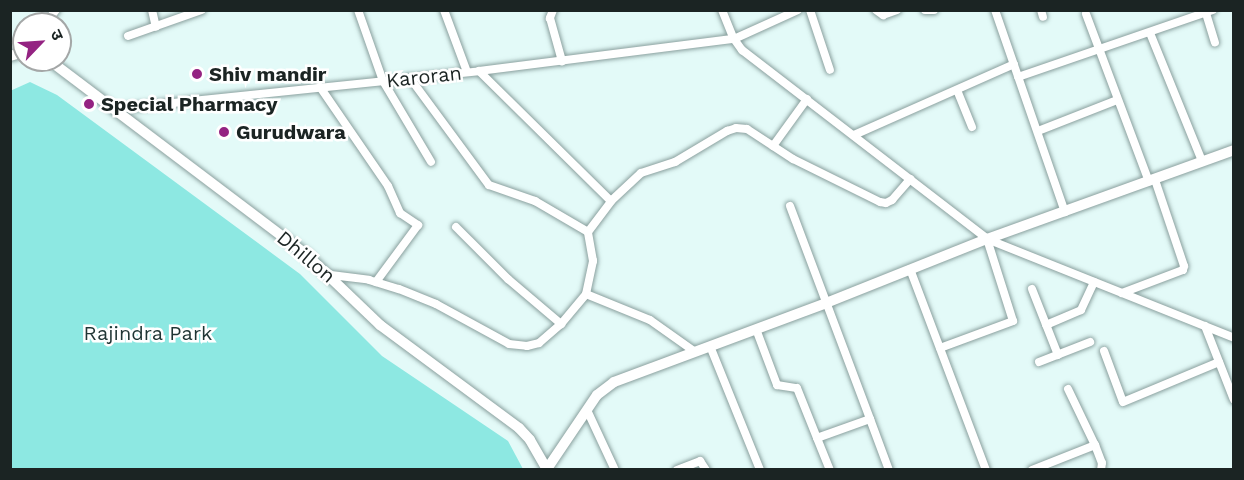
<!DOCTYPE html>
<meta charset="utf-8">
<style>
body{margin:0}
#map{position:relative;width:1244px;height:480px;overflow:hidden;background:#e3faf8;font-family:"Work Sans","Noto Sans Devanagari",sans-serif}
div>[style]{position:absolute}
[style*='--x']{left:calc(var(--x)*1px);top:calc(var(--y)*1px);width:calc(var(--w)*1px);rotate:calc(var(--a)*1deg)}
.green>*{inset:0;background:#8de8e2}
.roads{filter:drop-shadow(0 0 2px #8aa09e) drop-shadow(0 0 2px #8aa09e)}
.minor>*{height:8px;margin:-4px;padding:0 4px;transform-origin:4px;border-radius:4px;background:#fff}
.tertiary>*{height:10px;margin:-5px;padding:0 5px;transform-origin:5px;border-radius:5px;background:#fff}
.dots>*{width:16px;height:16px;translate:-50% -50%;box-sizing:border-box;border:3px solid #fff;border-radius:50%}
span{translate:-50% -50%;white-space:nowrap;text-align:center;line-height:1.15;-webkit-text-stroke:5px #fff;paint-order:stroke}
.poi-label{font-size:20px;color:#1b2423;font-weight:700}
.left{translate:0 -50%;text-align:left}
.street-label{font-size:20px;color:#1b2423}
.park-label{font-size:20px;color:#1f3534}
.frame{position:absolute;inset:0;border:12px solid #1b2423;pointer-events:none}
.north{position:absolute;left:12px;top:12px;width:60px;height:60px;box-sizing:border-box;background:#fff;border:2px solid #a4a7a7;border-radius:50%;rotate:65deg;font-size:16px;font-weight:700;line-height:24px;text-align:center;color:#1b2423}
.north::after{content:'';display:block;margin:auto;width:21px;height:27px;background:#942382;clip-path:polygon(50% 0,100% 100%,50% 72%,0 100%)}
</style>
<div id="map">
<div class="green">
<i style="clip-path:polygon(30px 82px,57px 95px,300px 274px,382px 356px,508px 441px,523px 469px,11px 469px,10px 91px)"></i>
</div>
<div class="roads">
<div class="minor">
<i style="--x:152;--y:10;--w:17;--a:77"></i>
<i style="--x:358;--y:10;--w:75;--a:70.6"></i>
<i style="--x:383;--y:81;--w:94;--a:59.3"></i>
<i style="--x:444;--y:10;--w:66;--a:69.6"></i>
<i style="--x:553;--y:10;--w:9;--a:111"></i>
<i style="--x:550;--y:18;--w:45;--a:74.4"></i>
<i style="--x:722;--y:10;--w:31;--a:68"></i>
<i style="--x:734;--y:39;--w:14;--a:54"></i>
<i style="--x:742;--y:50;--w:309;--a:37.6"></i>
<i style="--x:987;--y:239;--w:266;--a:21.8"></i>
<i style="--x:810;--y:10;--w:63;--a:71.6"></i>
<i style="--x:876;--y:10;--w:9;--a:36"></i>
<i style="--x:883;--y:15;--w:15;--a:-20"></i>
<i style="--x:925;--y:10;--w:9;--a:0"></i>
<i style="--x:995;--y:10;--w:214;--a:70.9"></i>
<i style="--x:1041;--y:10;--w:7;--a:74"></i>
<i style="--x:1205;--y:10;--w:34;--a:73"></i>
<i style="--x:1086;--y:14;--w:179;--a:69.4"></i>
<i style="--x:45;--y:24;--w:18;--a:-52"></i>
<i style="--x:1150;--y:33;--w:138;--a:67.9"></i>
<i style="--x:128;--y:36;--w:78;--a:-19.4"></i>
<i style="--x:479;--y:71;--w:185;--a:44.6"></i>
<i style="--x:1018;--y:77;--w:206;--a:-19"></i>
<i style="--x:410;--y:78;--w:133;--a:53.6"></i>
<i style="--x:489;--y:185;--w:49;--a:19.2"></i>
<i style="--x:535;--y:201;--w:61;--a:30.3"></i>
<i style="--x:320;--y:87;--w:120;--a:55.5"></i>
<i style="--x:388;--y:186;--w:30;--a:66"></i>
<i style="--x:400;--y:213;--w:22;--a:34"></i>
<i style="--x:418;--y:225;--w:71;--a:126.4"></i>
<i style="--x:957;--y:90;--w:40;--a:68"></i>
<i style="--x:114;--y:109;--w:367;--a:-5.9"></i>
<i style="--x:479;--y:71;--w:257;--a:-7.2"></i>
<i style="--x:734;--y:39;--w:70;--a:-24.4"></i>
<i style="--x:1038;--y:131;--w:85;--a:-21.4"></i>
<i style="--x:854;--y:135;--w:175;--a:-23.9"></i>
<i style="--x:773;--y:146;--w:58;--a:-54.1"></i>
<i style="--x:790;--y:206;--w:228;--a:69.4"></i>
<i style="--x:870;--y:419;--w:56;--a:160.3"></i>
<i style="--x:817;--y:438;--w:35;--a:68"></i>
<i style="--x:456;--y:227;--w:74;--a:45"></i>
<i style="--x:508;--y:279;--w:70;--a:40.3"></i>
<i style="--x:910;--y:269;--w:215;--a:69.3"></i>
<i style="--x:331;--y:275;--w:38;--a:7"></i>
<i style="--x:369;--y:280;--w:31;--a:17"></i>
<i style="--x:399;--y:289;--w:40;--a:22"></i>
<i style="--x:436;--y:304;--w:83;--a:28.7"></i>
<i style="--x:509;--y:344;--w:18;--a:6"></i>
<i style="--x:527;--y:346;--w:12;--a:-14"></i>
<i style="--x:539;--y:343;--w:29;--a:-41"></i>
<i style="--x:561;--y:324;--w:39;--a:-50"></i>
<i style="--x:586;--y:294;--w:34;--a:-78"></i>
<i style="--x:593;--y:261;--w:29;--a:-100"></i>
<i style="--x:588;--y:232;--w:39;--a:-53"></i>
<i style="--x:611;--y:201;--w:41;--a:-43"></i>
<i style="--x:641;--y:173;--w:36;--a:-18"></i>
<i style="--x:675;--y:162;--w:61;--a:-30.8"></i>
<i style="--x:727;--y:131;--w:9;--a:-18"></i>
<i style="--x:736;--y:128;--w:11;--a:5"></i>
<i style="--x:747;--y:129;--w:55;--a:33.1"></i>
<i style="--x:793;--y:159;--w:97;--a:26.3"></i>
<i style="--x:880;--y:202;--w:6;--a:9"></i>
<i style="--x:886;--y:203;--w:7;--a:-27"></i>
<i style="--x:892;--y:200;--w:28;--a:-49"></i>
<i style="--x:1032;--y:289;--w:71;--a:68.5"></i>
<i style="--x:1122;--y:293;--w:65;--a:-20.7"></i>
<i style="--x:1183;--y:270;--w:4;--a:-76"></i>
<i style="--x:1184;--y:266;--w:91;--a:-108.6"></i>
<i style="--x:586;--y:294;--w:69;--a:22.1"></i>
<i style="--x:650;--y:320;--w:55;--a:35.4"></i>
<i style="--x:1046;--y:325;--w:38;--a:-23"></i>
<i style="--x:1081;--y:310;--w:31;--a:-65"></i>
<i style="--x:1205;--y:326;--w:79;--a:68.6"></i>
<i style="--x:756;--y:329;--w:60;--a:69.4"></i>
<i style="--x:777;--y:385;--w:20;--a:9"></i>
<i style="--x:797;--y:388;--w:54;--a:68.2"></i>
<i style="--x:710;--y:346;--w:134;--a:68"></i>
<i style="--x:940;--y:348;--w:78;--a:-20.3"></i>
<i style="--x:1013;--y:321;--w:86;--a:-107.6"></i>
<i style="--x:1104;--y:351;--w:54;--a:69.6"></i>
<i style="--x:1123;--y:402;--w:104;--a:-22.6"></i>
<i style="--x:1039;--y:362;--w:55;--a:-21.4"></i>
<i style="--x:1068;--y:389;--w:62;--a:64.3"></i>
<i style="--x:1095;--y:445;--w:19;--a:69"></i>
<i style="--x:1102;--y:463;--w:7;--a:98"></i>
<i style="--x:587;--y:410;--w:66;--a:65"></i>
<i style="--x:870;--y:419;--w:54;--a:69.6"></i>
<i style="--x:677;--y:470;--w:25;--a:-21"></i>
<i style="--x:700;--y:461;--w:11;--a:56"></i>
<i style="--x:1032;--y:470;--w:68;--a:-21.6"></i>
</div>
<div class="tertiary">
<i style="--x:10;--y:56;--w:15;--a:-16"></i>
<i style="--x:49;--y:60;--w:325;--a:37.1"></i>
<i style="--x:308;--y:256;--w:100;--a:43.8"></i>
<i style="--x:380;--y:325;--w:173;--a:36.5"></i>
<i style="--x:519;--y:428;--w:16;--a:47"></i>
<i style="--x:530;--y:440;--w:34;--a:60"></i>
<i style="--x:547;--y:469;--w:89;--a:-56"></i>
<i style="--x:597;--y:395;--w:21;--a:-37"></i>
<i style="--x:614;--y:382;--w:226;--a:-20.4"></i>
<i style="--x:826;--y:303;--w:173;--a:-21.7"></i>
<i style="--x:987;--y:239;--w:263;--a:-19.8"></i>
</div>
</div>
<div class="dots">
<i style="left:197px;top:74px;background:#942382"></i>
<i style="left:89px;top:104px;background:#942382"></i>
<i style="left:224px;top:132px;background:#942382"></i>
</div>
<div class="poi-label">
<span class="left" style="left:209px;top:74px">Shiv mandir</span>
<span class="left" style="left:101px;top:104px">Special Pharmacy</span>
<span class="left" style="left:236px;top:132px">Gurudwara</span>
</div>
<div class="street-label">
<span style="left:424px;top:77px;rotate:-6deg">Karoran</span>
<span style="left:306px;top:257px;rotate:40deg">Dhillon</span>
</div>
<div class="park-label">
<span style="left:148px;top:333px">Rajindra Park</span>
</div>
<div class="frame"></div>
<div class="north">उ</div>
</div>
